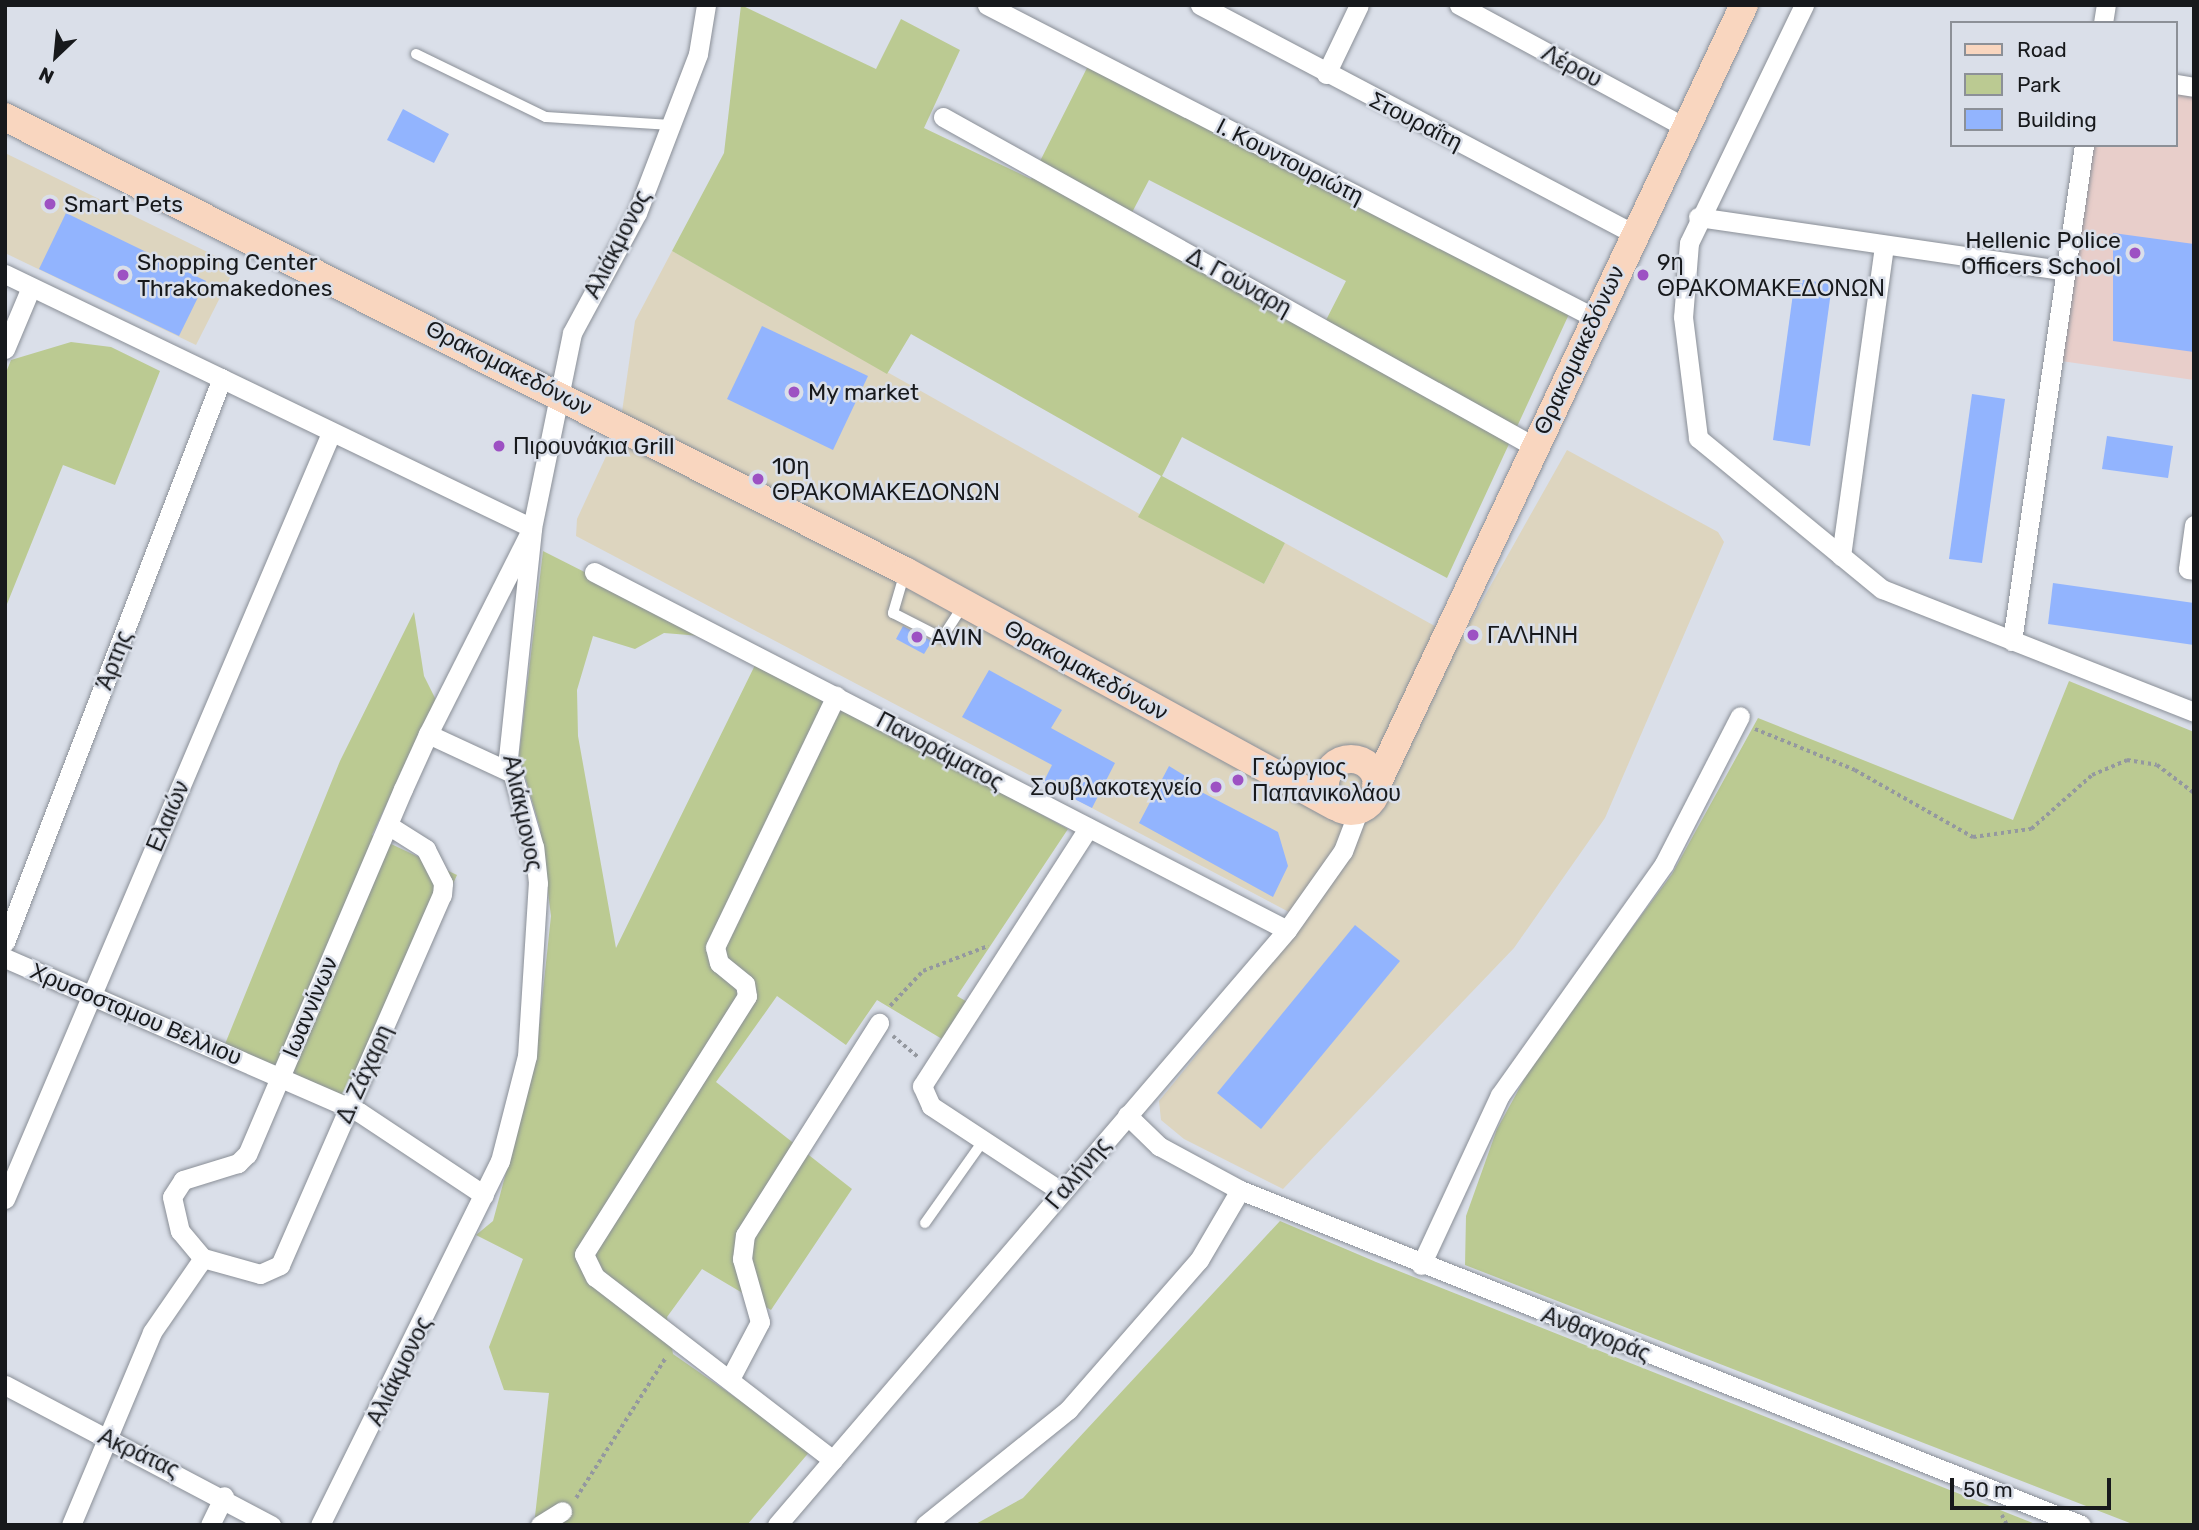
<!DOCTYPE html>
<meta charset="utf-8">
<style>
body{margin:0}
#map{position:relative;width:2199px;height:1530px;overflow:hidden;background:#dadfe9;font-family:Rubik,sans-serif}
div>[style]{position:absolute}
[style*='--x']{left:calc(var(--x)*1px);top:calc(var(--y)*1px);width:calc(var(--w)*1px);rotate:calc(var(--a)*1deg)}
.commercial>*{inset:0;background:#ddd5bf}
.education>*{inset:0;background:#e8ceca}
.green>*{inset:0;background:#bbca92}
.building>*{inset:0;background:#92b4fe}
.path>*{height:3.5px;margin-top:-1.75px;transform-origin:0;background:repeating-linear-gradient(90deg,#94989f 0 3.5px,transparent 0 7px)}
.roads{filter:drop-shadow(0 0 2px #8a8f97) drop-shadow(0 0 2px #8a8f97)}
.service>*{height:10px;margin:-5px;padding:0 5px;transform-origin:5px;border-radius:5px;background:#fff}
.minor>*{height:19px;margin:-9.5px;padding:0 9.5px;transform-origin:9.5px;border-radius:9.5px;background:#fff}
.secondary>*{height:28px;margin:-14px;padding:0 14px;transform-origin:14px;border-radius:14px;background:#f9d6bf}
.secondary>.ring{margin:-14px;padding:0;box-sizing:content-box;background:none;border:28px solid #f9d6bf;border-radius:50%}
.dots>*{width:19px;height:19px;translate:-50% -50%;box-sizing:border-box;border:4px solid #dadfe9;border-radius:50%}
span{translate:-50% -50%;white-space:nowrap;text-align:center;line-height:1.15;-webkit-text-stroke:5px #dadfe9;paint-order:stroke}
.street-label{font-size:23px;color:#17191c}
.poi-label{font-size:23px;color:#17191c}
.left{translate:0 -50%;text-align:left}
.right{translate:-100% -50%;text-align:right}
.frame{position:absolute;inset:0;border:7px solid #17191c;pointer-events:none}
.legend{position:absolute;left:1950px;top:21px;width:228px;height:126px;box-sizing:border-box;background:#dadfe9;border:2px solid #8c9097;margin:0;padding:9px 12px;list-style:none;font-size:21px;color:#17191c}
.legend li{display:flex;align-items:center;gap:14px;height:35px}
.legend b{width:35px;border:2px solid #8c9097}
.north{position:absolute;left:21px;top:21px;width:70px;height:70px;-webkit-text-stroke:5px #dadfe9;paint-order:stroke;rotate:206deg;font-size:19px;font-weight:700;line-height:28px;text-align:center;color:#17191c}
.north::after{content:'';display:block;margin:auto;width:24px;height:32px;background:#17191c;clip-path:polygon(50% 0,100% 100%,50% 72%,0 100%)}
.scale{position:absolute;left:1950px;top:1478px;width:161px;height:32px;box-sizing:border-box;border:4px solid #17191c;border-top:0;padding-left:9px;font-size:21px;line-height:24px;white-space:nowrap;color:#17191c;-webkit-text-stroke:5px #dadfe9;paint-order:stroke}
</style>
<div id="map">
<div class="commercial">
<i style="clip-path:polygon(5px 153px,236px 266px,196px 345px,5px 253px)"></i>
<i style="clip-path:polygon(672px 251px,1264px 584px,1285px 543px,1460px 640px,1567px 450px,1718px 532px,1724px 542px,1605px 818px,1514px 948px,1283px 1189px,1184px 1139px,1161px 1120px,1159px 1101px,1306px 921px,576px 536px,577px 519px,620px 426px,635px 321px)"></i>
</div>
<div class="education">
<i style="clip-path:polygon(2176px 91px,2194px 94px,2194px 380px,2061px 361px,2092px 145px,2176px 145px)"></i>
</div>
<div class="green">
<i style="clip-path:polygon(evenodd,741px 5px,876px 69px,901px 19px,960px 50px,924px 128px,1031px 179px,1090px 62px,1570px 312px,1447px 578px,1182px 437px,1162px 476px,1285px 543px,1264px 584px,1138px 517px,1161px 476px,911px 334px,887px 374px,672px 251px,724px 153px,741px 5px,1149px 180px,1346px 281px,1323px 326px,1126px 224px,1149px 180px)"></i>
<i style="clip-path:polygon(71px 342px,111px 347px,160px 371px,115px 485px,63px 465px,5px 609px,5px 375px,11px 360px)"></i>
<i style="clip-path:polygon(543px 551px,713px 637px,664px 633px,635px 649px,593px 636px,577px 690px,578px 736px,616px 948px,758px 659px,1068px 829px,957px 996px,976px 1007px,952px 1045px,877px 1000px,846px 1045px,777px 996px,716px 1082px,852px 1189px,771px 1310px,702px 1269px,667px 1317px,673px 1354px,811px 1450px,747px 1525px,534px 1525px,549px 1393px,504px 1390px,489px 1347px,523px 1259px,476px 1235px,493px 1221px,535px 1065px,551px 916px,540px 828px,519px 756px)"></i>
<i style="clip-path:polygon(414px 612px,424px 676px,436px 700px,372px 835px,457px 875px,356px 1102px,225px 1044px,340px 761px)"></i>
<i style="clip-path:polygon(2069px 681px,2194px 732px,2194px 1525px,2135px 1525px,1465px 1265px,1466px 1216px,1497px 1129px,1537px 1056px,1672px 874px,1758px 718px,2013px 820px)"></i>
<i style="clip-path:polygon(1280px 1221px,1376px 1262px,2038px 1525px,974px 1525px,1023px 1498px)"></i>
</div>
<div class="building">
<i style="clip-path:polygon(403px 109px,449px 134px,434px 163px,387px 140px)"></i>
<i style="clip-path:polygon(66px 213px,206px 281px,179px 336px,39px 269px)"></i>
<i style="clip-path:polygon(2113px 233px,2194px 244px,2194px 352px,2113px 341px)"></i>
<i style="clip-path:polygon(1795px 279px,1832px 284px,1810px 446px,1773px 440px)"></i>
<i style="clip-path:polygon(762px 326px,868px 376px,833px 450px,727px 399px)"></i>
<i style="clip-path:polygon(1972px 394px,2005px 399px,1982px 563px,1949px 559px)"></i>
<i style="clip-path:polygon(2107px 436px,2173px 446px,2168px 478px,2102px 469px)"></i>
<i style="clip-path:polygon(2053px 583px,2194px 603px,2194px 645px,2048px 624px)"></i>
<i style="clip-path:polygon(903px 626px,932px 641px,924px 654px,896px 639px)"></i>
<i style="clip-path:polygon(989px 670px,1062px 710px,1051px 728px,1115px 763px,1092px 808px,1043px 783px,1052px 765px,962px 717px)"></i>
<i style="clip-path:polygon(1169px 766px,1187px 777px,1184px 783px,1278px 832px,1288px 866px,1273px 897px,1139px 823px)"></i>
<i style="clip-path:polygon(1355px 925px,1400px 961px,1261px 1129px,1217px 1093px)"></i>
</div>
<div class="path">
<i style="--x:1755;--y:729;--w:108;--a:22.3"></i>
<i style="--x:1855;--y:770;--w:136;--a:29.6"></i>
<i style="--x:1973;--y:837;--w:59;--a:-7.9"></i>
<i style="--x:2031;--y:829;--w:81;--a:-41.5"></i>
<i style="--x:2092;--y:775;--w:38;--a:-23"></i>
<i style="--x:2127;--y:760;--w:30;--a:9"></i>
<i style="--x:2157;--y:765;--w:46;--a:37.1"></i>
<i style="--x:890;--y:1006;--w:48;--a:-46.7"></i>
<i style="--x:923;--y:971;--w:70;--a:-21"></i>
<i style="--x:893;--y:1036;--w:34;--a:40"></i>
<i style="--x:576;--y:1498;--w:167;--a:-57.4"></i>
<i style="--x:2002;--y:1515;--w:11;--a:63"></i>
</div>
<div class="roads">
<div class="service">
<i style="--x:416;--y:54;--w:144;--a:25.9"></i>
<i style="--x:546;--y:117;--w:125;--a:3.7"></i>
<i style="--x:905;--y:572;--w:43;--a:106.3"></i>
<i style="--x:893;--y:613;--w:55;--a:27"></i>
<i style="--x:942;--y:638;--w:38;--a:-57"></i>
<i style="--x:925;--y:1223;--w:100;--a:-54.7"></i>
</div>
<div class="minor">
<i style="--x:987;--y:5;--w:682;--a:27.24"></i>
<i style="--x:1200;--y:5;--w:489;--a:27.8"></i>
<i style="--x:1459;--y:5;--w:257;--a:28.4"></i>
<i style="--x:1804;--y:5;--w:264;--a:115.8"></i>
<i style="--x:1689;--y:243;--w:74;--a:94.6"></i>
<i style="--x:1683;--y:317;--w:122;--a:82.9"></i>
<i style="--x:1698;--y:438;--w:238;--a:39.4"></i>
<i style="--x:1882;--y:589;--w:335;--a:21.5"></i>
<i style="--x:2103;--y:23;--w:18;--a:-81"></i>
<i style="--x:1326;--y:74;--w:76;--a:-64.4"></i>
<i style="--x:2176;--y:84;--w:18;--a:9"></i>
<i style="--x:943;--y:117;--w:678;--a:29.14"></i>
<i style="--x:1698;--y:217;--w:372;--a:8.3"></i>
<i style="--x:5;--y:274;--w:585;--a:25.73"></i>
<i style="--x:532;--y:528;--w:231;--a:116.8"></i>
<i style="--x:428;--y:734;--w:60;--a:114.4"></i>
<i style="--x:403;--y:789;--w:397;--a:113.1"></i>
<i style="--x:247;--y:1154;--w:13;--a:135"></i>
<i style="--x:238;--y:1163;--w:58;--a:162.8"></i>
<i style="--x:183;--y:1180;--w:20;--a:123"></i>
<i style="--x:172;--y:1197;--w:35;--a:77"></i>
<i style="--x:180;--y:1231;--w:35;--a:50"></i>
<i style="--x:203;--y:1258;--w:59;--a:15.7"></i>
<i style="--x:260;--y:1274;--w:22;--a:-24"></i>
<i style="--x:280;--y:1265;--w:404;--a:-66.4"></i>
<i style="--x:442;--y:895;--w:12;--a:-85"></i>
<i style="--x:443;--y:883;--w:38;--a:-117"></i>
<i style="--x:426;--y:849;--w:45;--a:-147.7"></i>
<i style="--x:5;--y:349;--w:67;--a:-67.2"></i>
<i style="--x:2194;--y:525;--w:44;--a:97.8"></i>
<i style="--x:2188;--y:569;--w:6;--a:9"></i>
<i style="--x:1841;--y:556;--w:312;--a:-82.1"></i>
<i style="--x:594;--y:572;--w:780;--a:27.32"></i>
<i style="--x:2012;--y:641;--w:501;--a:-81.74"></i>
<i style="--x:428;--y:734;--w:90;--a:24.9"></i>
<i style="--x:5;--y:942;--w:604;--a:-68.96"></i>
<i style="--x:5;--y:958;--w:386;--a:23.5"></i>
<i style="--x:359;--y:1112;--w:150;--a:33.6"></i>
<i style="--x:1127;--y:1115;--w:45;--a:44.1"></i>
<i style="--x:1159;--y:1146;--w:92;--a:28.5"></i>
<i style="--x:1240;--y:1190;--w:905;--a:21.72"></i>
<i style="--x:1062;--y:1192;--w:157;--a:-146.7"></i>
<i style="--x:931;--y:1106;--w:22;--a:-114"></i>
<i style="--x:922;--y:1086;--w:307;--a:-57.2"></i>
<i style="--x:5;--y:1199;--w:832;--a:-66.95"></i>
<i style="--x:1421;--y:1265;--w:187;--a:-65.1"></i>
<i style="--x:1500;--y:1095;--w:283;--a:-54.6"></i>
<i style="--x:1664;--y:864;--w:166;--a:-62.8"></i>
<i style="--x:731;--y:1377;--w:62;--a:-62.2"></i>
<i style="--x:760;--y:1322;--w:66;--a:-105.9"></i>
<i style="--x:742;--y:1259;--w:24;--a:-83"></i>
<i style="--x:745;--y:1235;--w:251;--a:-57.7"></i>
<i style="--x:5;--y:1385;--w:301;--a:27.8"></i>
<i style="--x:833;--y:1460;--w:300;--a:-142.4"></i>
<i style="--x:595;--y:1277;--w:25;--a:-116"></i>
<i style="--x:584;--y:1254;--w:305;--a:-57.7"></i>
<i style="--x:747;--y:996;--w:12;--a:-99"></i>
<i style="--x:745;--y:984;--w:33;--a:-141"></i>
<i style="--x:719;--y:963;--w:16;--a:-104"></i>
<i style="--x:715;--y:947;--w:279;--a:-64.3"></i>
<i style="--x:71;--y:1525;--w:209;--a:-67.2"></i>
<i style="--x:152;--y:1332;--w:90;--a:-55.4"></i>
<i style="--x:210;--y:1525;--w:32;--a:-64"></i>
<i style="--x:320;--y:1525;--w:406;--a:-63.7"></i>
<i style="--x:500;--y:1161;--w:108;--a:-75.6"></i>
<i style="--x:527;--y:1056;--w:173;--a:-86.4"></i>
<i style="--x:538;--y:883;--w:36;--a:-96"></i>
<i style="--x:534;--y:847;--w:93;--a:-106.3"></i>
<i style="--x:508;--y:758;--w:231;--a:-84"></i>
<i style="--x:532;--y:528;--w:199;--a:-78.4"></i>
<i style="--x:572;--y:333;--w:136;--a:-61.6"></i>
<i style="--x:637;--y:213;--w:170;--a:-69"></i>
<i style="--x:698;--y:54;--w:50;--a:-80.7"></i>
<i style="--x:540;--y:1525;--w:26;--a:-32"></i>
<i style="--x:777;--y:1525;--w:784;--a:-49.4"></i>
<i style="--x:1287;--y:930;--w:97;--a:-54.7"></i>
<i style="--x:1343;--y:851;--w:45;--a:-69.1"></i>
<i style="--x:925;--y:1525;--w:184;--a:-38.8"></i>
<i style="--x:1068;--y:1410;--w:199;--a:-48.9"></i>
<i style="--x:1199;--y:1260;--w:81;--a:-59.6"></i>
</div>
<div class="secondary">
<i style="--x:5;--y:117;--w:1008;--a:26.77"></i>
<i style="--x:905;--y:571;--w:490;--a:28.7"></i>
<i class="ring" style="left:1325px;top:759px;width:24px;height:24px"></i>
<i style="--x:1376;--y:786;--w:863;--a:-64.77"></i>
</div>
</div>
<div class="dots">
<i style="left:50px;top:204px;background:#9d51c3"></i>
<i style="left:2135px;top:253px;background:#9d51c3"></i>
<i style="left:123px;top:275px;background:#9d51c3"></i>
<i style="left:1643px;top:275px;background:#9d51c3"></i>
<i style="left:794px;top:392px;background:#9d51c3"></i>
<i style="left:499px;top:446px;background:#9d51c3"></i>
<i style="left:758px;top:479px;background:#9d51c3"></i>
<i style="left:1473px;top:635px;background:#9d51c3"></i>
<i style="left:917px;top:637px;background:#9d51c3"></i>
<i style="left:1238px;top:780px;background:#9d51c3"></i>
<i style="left:1216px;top:787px;background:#9d51c3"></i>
</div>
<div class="street-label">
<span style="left:1572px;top:66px;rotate:28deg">Λέρου</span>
<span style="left:1416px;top:121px;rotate:27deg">Στουραΐτη</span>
<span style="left:1290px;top:161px;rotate:27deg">Ι. Κουντουριώτη</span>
<span style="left:617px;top:244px;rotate:-63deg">Αλιάκμονος</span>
<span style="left:1239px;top:282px;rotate:29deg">Δ. Γούναρη</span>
<span style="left:1579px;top:350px;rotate:-65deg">Θρακομακεδόνων</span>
<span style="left:509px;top:368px;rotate:27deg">Θρακομακεδόνων</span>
<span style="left:114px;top:660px;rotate:-69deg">Άρτης</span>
<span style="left:1086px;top:670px;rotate:29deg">Θρακομακεδόνων</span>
<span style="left:940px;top:751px;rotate:28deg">Πανοράματος</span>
<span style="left:523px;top:813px;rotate:78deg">Αλιάκμονος</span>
<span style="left:168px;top:816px;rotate:-67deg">Ελαιών</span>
<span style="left:310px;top:1007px;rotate:-67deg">Ιωαννίνων</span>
<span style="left:136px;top:1014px;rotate:23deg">Χρυσοστομου Βελλιου</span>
<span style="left:364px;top:1074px;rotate:-66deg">Δ. Ζάχαρη</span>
<span style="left:1078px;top:1173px;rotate:-50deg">Γαλήνης</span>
<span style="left:1596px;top:1334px;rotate:21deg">Ανθαγοράς</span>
<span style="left:399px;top:1371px;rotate:-64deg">Αλιάκμονος</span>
<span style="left:139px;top:1453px;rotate:25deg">Ακράτας</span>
</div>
<div class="poi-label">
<span class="left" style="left:64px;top:204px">Smart Pets</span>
<span class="right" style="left:2121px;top:253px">Hellenic Police<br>Officers School</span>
<span class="left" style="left:137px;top:275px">Shopping Center<br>Thrakomakedones</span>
<span class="left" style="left:1657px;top:275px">9η<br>ΘΡΑΚΟΜΑΚΕΔΟΝΩΝ</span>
<span class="left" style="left:808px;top:392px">My market</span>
<span class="left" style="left:513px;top:446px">Πιρουνάκια Grill</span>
<span class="left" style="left:772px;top:479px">10η<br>ΘΡΑΚΟΜΑΚΕΔΟΝΩΝ</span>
<span class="left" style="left:1487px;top:635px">ΓΑΛΗΝΗ</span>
<span class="left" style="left:931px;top:637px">AVIN</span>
<span class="left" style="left:1252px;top:780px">Γεώργιος<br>Παπανικολάου</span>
<span class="right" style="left:1202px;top:787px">Σουβλακοτεχνείο</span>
</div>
<div class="frame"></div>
<ul class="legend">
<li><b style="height:9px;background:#f9d6bf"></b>Road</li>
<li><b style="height:19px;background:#bbca92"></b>Park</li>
<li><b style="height:19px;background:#92b4fe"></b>Building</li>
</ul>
<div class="north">N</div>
<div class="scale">50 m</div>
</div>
